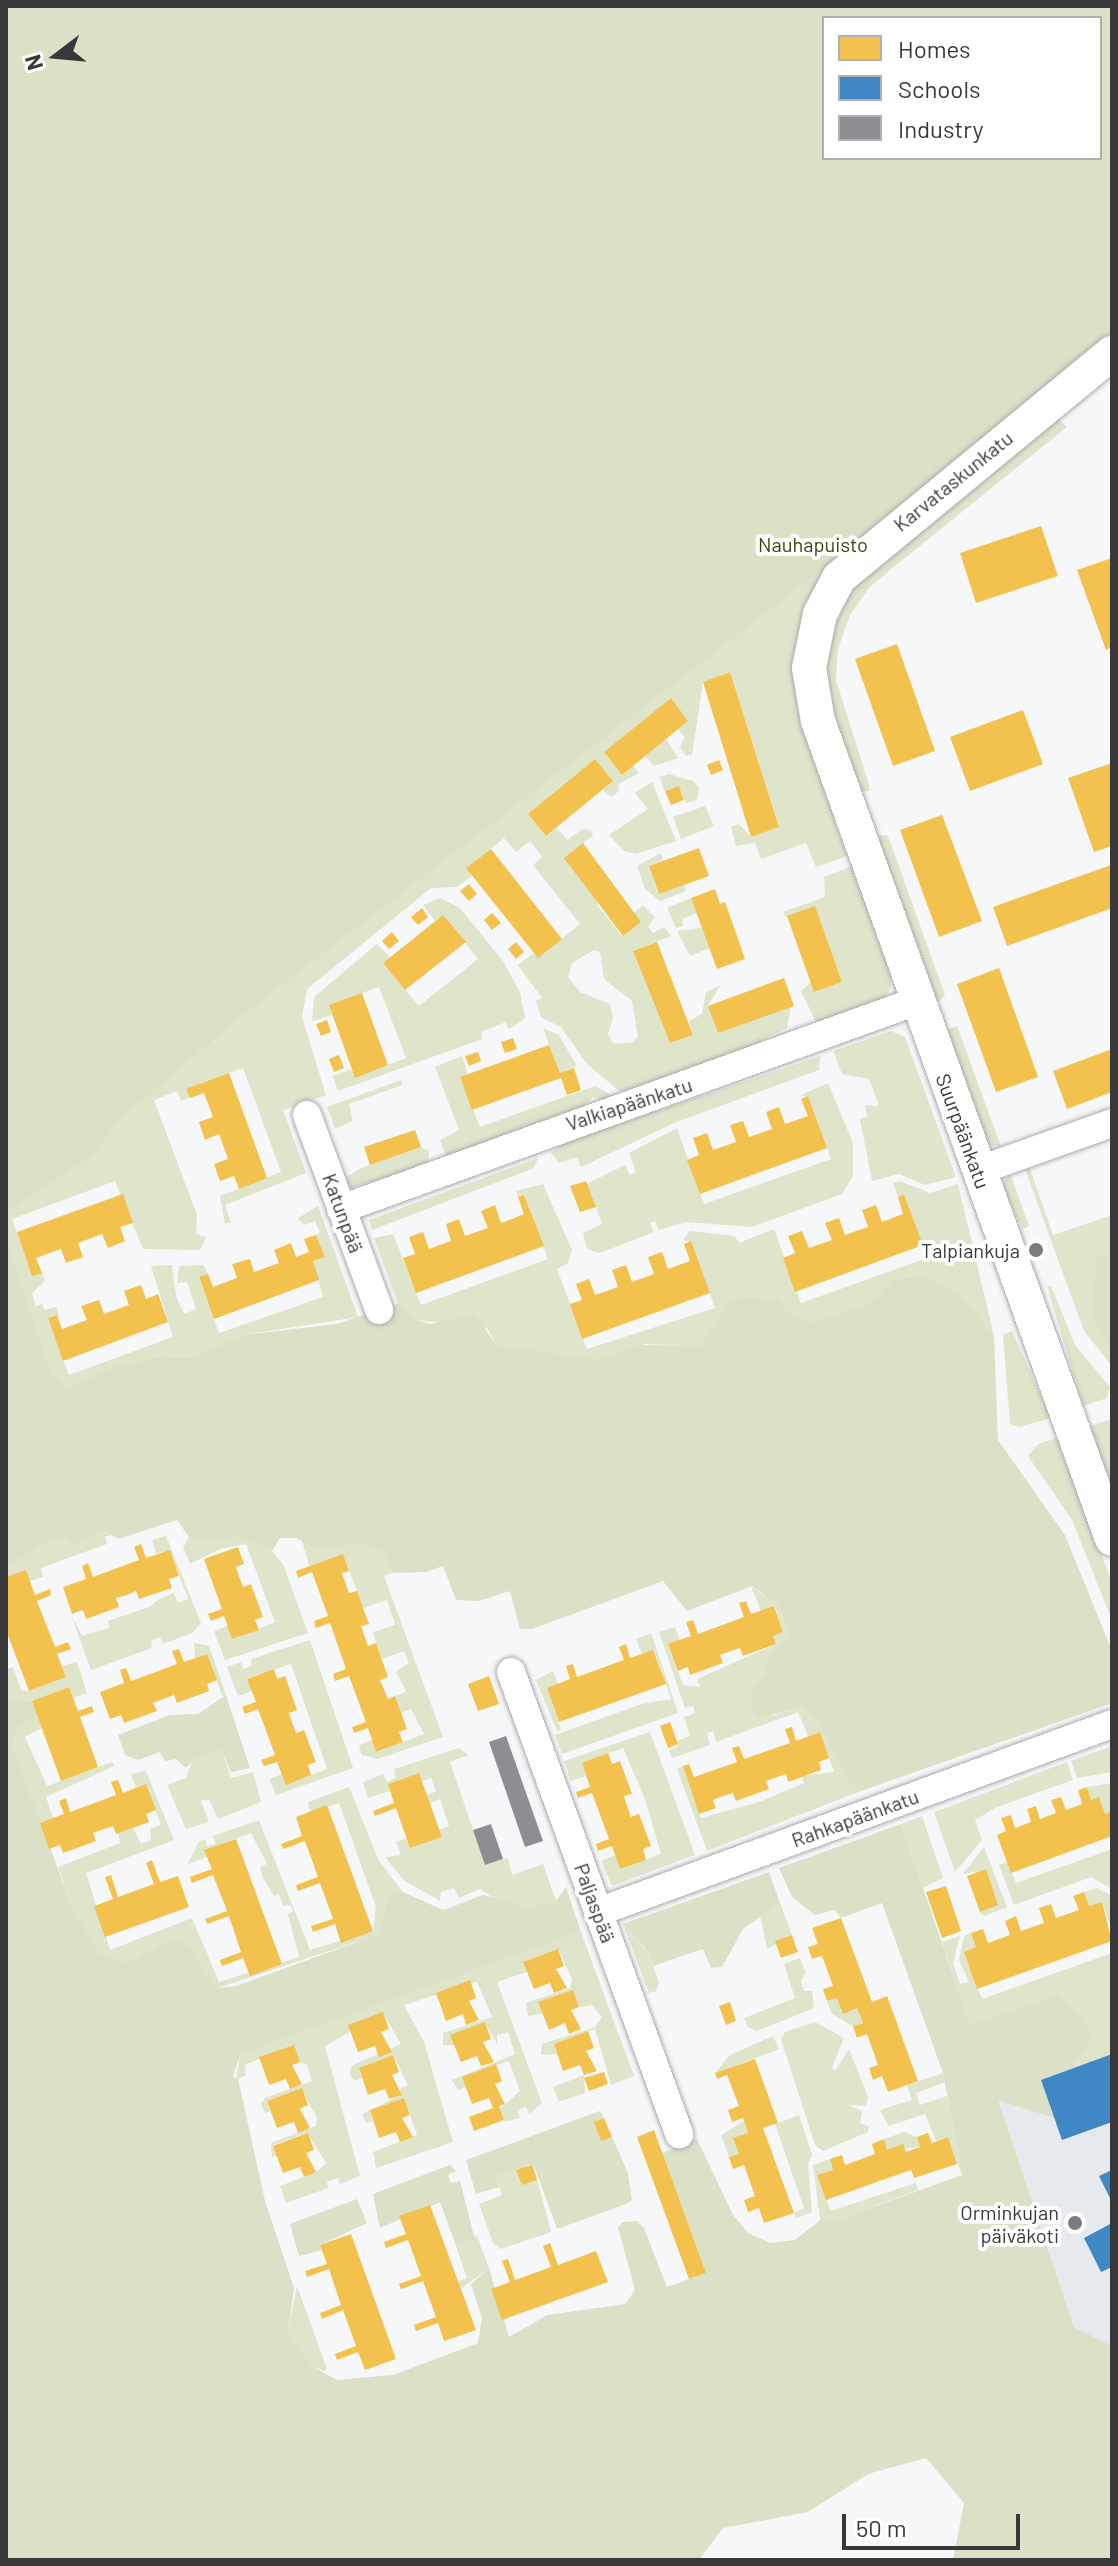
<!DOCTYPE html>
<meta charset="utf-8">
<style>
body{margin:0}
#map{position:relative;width:1118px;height:2566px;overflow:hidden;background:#f6f7f9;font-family:Barlow,sans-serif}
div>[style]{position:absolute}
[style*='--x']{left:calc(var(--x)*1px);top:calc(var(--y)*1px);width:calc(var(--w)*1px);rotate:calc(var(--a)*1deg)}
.built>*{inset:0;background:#e6eaef}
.green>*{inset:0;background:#dee5cb}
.forest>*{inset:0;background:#dae1c7}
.homes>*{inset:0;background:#f2c14e}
.schools>*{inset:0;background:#3f88c5}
.industry>*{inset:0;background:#8d8d92}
.roads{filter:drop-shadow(0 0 2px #aaabac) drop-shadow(0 0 2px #aaabac)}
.minor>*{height:28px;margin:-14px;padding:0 14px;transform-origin:14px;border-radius:14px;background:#fefefe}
.tertiary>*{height:34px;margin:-17px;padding:0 17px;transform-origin:17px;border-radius:17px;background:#fefefe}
.dots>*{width:22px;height:22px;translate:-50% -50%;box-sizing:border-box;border:4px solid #fff;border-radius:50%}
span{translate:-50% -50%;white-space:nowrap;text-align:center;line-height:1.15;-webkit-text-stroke:8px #fff;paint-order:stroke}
.street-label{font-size:20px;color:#373839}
.park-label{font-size:20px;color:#3b430a}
.poi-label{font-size:20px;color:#373839}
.right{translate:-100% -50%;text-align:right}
.frame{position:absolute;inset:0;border:8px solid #373839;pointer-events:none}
.legend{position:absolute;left:822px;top:16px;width:280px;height:144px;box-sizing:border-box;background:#fff;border:2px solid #afafb0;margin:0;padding:10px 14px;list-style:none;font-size:24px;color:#373839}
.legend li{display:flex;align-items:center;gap:16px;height:40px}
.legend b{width:40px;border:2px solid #afafb0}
.north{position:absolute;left:16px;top:16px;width:80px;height:80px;-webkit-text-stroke:6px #fff;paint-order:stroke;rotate:254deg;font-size:22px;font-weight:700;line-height:32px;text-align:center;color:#373839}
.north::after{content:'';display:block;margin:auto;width:28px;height:36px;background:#373839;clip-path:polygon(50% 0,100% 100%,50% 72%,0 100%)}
.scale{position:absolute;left:842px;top:2514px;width:178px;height:36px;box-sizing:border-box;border:4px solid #373839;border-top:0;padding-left:10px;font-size:24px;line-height:28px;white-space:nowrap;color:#373839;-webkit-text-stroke:6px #fff;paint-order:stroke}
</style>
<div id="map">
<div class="built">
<i style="clip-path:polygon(1112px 1974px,1112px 2346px,1074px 2327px,997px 2099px,1054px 2117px,1041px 2080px)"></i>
</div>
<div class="green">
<i style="clip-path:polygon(1057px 418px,1067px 427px,895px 566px,869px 588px,850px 615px,838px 649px,836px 680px,869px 785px,869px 791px,858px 792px,831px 719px,825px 663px,838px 609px,853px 585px)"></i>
<i style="clip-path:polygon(evenodd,846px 550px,805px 610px,794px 684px,800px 721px,847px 856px,816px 867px,806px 843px,761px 859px,755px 843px,736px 846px,731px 827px,739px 824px,751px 837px,779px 826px,730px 672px,703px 682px,692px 755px,686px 756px,680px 747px,685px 737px,678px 729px,688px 720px,670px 699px,604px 752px,622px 775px,633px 766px,639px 773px,619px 784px,618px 792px,611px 797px,603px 790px,613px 781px,595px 759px,528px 814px,546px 836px,557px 828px,567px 840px,583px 829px,591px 830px,593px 836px,583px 843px,598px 906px,622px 936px,641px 922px,634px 913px,643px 905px,655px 917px,648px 927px,653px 933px,664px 927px,671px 936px,633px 951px,670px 1043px,693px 1035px,689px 1021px,702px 1014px,706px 992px,721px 985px,708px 1005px,718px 1033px,791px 1006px,787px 1028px,761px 1040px,756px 1049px,625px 1093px,618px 1090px,586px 1063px,561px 1027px,541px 1017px,536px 1001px,542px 998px,518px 965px,534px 953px,539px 957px,580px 924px,533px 865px,542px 857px,530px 841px,516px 852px,504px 838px,467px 868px,472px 876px,457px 887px,431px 888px,307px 989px,302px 1017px,326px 1095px,283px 1110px,306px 1173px,225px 1205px,231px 1222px,225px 1224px,220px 1196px,281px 1172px,243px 1068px,187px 1089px,190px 1098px,181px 1101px,177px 1091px,154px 1100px,197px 1215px,196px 1234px,206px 1237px,200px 1250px,143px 1249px,115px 1181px,12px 1219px,32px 1275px,42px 1272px,45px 1281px,32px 1293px,36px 1306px,42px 1304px,45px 1310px,56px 1307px,59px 1315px,48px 1319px,69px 1375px,173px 1337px,151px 1266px,172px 1265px,176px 1296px,184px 1314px,196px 1309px,187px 1282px,177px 1283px,179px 1266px,204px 1265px,208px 1274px,199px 1278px,219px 1333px,323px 1297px,313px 1261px,324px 1257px,316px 1235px,320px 1232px,315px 1221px,304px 1225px,298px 1218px,318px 1206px,358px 1317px,243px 1335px,188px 1358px,162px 1356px,114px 1366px,68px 1388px,61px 1385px,52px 1376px,6px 1238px,6px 1213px,92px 1157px,118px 1122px,249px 1011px,846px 550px,594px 950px,600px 952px,604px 979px,632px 1001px,638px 1037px,633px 1042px,614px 1044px,608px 1034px,613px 1018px,610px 1004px,580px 992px,568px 977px,572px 963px,594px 950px)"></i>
<i style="clip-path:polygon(666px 739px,678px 758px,654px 766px,645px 756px)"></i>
<i style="clip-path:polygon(669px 774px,693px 781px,699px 788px,697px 800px,686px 803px,679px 786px,664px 791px,660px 777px)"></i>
<i style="clip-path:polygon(652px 782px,676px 841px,636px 854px,624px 851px,609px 835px,648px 809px,635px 793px)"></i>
<i style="clip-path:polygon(705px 806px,714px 826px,681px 839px,673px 817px)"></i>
<i style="clip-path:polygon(881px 835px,888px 836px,945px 995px,938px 1002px,877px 837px)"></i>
<i style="clip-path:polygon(661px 853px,663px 860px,649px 866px,658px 893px,684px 885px,686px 891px,660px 901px,645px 889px,637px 866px)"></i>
<i style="clip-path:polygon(850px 867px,854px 868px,891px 973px,891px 987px,883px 1002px,826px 1027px,815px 1020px,801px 991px,811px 982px,815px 992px,842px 982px,815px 907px,785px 917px,783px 912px,825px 897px,824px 877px)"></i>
<i style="clip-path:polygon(440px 898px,460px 908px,503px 961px,520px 992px,525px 1018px,513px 1027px,508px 1029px,506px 1022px,481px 1032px,482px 1039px,338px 1091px,333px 1076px,351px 1069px,355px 1077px,406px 1058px,379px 987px,329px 1005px,332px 1015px,312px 1021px,314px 997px,377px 944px,390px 957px,383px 963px,419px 1006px,478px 959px,443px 915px,435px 921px,423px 905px)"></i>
<i style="clip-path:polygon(691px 898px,697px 913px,682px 919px,683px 926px,676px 928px,667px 908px)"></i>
<i style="clip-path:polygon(702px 928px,710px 948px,690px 956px,677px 931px)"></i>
<i style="clip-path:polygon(957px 1026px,1001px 1147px,987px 1144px,942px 1032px)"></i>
<i style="clip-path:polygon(543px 1028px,559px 1035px,577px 1066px,560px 1073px)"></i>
<i style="clip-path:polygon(891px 1031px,905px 1037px,956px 1177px,925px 1185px,899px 1174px,872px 1181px,860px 1119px,867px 1116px,865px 1105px,879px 1106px,869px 1079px,842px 1074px,833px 1051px)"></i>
<i style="clip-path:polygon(462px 1056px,468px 1074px,460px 1078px,480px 1127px,595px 1086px,613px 1096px,609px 1101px,593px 1097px,581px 1109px,447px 1160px,440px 1140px,459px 1130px,435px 1067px)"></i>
<i style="clip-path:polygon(820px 1056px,819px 1070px,674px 1123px,581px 1167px,577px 1157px,559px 1163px,551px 1153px,566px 1142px)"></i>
<i style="clip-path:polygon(401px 1080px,403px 1085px,349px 1104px,353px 1121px,335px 1129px,327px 1107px)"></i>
<i style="clip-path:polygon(828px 1083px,853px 1143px,853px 1176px,842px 1194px,752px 1227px,686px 1222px,659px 1230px,655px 1221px,650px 1223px,654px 1232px,600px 1253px,587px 1249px,583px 1233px,602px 1224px,587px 1184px,625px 1165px,630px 1175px,636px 1172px,629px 1153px,677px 1128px,704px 1204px,831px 1159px,808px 1097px,801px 1095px)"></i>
<i style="clip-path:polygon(421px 1147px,429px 1151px,428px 1165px,347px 1189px,344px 1179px,361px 1168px)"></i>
<i style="clip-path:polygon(538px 1158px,534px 1168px,372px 1230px,369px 1220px)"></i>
<i style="clip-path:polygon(1029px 1166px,1053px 1235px,1112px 1215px,1112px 1366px,1084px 1331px,1025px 1169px)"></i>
<i style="clip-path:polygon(1010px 1173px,1029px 1226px,1023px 1229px,1001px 1187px)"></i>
<i style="clip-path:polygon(900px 1181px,930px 1193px,958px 1184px,994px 1336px,969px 1307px,927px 1276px,893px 1279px,870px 1302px,814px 1322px,787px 1312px,777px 1299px,740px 1296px,729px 1302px,701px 1347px,646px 1344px,598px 1360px,581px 1360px,496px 1345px,487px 1328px,416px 1320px,398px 1304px,374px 1238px,393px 1234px,421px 1305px,548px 1259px,525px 1196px,518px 1197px,516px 1191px,543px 1184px,572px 1250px,568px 1263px,557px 1269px,587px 1349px,715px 1308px,691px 1242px,683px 1240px,690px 1231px,735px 1236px,739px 1243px,774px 1229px,801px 1303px,927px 1258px,904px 1195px,898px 1197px,893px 1183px)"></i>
<i style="clip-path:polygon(1047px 1286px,1051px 1286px,1075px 1345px,1110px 1387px,1107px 1398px,1083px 1406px)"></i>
<i style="clip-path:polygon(1012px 1331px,1051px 1418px,1019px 1427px,1010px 1424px,1003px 1335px)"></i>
<i style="clip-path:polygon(1112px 1419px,1112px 1491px,1090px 1426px)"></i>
<i style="clip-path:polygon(1057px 1438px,1112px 1582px,1112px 1620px,1072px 1520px,1028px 1456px,1038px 1444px)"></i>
<i style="clip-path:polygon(106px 1531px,115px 1534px,105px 1537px,107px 1544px,41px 1568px,43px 1577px,30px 1581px,26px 1570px,6px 1577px,6px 1569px,43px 1544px,66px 1539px,81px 1544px)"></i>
<i style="clip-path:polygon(166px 1536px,201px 1623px,192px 1633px,163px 1644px,160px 1637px,151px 1641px,152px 1648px,91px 1670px,71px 1615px,82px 1636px,109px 1628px,108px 1621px,149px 1607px,159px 1599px,174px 1593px,178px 1603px,188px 1599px,170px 1550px,156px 1554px,152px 1540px)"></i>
<i style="clip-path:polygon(189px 1537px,215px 1542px,242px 1537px,265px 1543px,283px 1564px,308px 1633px,225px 1660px,214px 1631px,228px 1626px,233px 1639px,275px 1622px,246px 1544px,220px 1549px,190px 1564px,183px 1547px)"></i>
<i style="clip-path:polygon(302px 1540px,318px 1550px,362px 1543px,383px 1552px,392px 1573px,384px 1576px,443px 1737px,378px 1759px,362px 1755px,359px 1745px,372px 1740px,377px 1752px,424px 1734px,411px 1709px,401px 1713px,395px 1696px,406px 1692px,396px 1671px,409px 1663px,404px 1651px,382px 1659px,376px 1643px,373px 1632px,395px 1625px,387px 1600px,363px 1608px,343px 1554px,309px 1566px)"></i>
<i style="clip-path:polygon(751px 1586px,778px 1605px,790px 1638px,768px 1654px,765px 1673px,752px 1690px,773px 1715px,802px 1707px,819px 1724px,849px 1784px,861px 1791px,707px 1851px,677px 1769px,683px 1766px,701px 1818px,759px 1802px,804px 1783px,802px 1776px,834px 1772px,820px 1733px,808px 1736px,798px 1712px,716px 1742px,713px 1731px,707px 1733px,710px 1745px,672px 1758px,669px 1750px,678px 1747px,677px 1741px,690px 1736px,684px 1717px,695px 1713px,693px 1706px,685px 1708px,659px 1632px,675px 1627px,680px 1640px,668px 1645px,683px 1685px,700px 1687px,697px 1679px,776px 1644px,773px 1636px,783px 1632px,775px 1607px,761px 1611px)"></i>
<i style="clip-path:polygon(651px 1633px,678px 1713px,562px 1754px,555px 1735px,642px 1704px,671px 1699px,654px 1650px,642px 1654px,636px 1639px)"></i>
<i style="clip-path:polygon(310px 1640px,353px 1768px,276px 1795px,269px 1779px,282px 1774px,286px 1784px,327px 1769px,291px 1664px,248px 1678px,252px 1691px,238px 1696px,227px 1667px,241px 1662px,243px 1669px,252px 1666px,251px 1659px)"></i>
<i style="clip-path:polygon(194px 1643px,209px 1646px,226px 1695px,222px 1696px,207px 1654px,195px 1658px)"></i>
<i style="clip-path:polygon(77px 1662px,87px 1693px,73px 1698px,69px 1687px,32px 1701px,6px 1698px,6px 1669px,13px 1667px,21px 1690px,29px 1691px,65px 1677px,62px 1666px)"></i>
<i style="clip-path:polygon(553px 1671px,558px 1684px,547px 1688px,561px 1730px,557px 1731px,536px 1680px)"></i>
<i style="clip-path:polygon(37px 1713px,42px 1728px,25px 1737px,47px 1786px,112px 1762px,114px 1766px,46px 1797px,53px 1818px,40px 1823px,12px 1745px,19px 1728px)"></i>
<i style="clip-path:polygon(650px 1732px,695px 1855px,612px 1886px,601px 1861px,615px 1855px,620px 1869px,661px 1854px,645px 1799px,623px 1748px,582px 1763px,586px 1776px,571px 1781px,564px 1761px)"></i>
<i style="clip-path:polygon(1112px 1746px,1112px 1772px,1077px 1778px,1071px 1761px)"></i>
<i style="clip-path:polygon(459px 1748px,468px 1755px,450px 1762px,485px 1865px,508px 1858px,512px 1875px,543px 1864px,556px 1901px,527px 1907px,501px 1903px,480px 1889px,459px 1898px,454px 1888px,441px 1892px,440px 1901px,405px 1881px,391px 1865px,386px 1857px,401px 1855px,396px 1842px,406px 1838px,411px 1848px,441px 1837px,440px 1830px,449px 1826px,440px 1799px,430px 1803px,427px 1795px,436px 1791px,431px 1778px,422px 1781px,419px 1773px,388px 1784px,390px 1791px,368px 1798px,363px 1782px,383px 1774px,387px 1782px,396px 1778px,394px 1769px)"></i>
<i style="clip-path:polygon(222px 1750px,231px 1778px,253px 1772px,261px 1802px,218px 1819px,209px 1799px,201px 1801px,209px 1822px,186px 1829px,167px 1785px,186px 1778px,193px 1759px)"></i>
<i style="clip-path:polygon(1067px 1762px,1073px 1780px,997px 1807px,975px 1820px,982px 1840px,955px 1872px,934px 1812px)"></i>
<i style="clip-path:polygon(146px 1771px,174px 1840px,86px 1873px,110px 1950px,192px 1918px,219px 1982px,299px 1957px,288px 1914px,293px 1911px,290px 1905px,283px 1906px,279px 1894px,274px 1896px,263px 1878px,260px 1867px,267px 1864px,251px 1833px,205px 1850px,207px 1857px,188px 1864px,198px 1843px,205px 1839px,207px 1846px,216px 1844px,213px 1836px,259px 1820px,310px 1950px,373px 1931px,376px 1907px,339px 1803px,310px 1812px,308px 1802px,349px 1787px,379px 1861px,403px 1892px,390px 1895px,380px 1934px,218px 1988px,206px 1976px,195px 1951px,156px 1946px,136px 1959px,118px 1961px,100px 1955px,71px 1905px,58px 1867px,120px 1843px,118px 1833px,133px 1828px,141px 1844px,151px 1840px,150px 1829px,161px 1825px,146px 1785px,136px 1788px,131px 1774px)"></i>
<i style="clip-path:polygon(1112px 1783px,1112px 1811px,1105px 1814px,1099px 1798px,1091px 1800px,1087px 1787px)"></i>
<i style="clip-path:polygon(922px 1816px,943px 1878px,923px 1888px,901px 1824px)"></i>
<i style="clip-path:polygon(984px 1847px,1007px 1907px,984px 1916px,979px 1912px,998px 1905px,986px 1870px,963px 1874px)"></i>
<i style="clip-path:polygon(1112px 1849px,1112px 1889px,1091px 1877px,1014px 1905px,999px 1865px,1007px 1862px,1016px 1883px)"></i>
<i style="clip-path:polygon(1097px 1888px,1112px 1896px,1112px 1930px,1102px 1902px,1089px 1906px,1084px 1892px)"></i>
<i style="clip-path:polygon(780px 1903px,792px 1935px,767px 1949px,760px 1914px)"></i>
<i style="clip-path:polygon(623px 1924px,647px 1951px,659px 1982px,656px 1991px,649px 1993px)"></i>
<i style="clip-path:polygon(581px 1932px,634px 2076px,611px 2085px,595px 2029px,554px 2044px,557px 2054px,541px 2055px,542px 2044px,595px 2027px,602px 2017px,592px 2005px,579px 2007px,573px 1990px,539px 2002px,542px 2014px,528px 2016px,526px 2003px,570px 1988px,572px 1979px,558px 1949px,524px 1962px,527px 1972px,497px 1982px,542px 2103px,529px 2114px,526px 2107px,518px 2110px,520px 2118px,505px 2122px,500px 2109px,520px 2091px,509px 2061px,462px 2077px,466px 2087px,458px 2090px,452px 2080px,515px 2054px,508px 2032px,497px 2035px,497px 2044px,485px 2022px,451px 2035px,454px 2045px,443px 2045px,443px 2033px,492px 2017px,477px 1982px,404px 2005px,424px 2042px,453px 2142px,376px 2168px,373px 2152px,417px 2135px,404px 2098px,370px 2110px,373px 2121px,366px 2123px,362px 2114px,401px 2095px,400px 2089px,408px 2085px,393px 2055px,359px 2068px,362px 2078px,354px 2081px,350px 2075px,351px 2066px,401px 2044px,383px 2013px,325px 2046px,360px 2176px,340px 2184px,338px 2178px,327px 2182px,328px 2188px,286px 2203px,280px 2186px,316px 2172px,326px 2163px,307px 2133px,273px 2145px,277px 2156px,272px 2157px,271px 2143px,316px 2126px,317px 2118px,301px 2089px,267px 2101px,270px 2111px,265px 2113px,261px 2104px,265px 2098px,312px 2081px,307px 2065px,300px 2062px,293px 2045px,245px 2065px,246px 2075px,236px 2080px,240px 2055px)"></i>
<i style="clip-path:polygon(971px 1933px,976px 1947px,964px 1952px,982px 1999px,1112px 1953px,1112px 2054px,1073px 2068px,1058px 1994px,970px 2025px,942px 1942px,960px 1936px,953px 1963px,960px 1984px,969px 1982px,959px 1960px,964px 1936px)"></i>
<i style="clip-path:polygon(800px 1958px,806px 1973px,801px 1981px,804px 1991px,812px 1991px,814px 2008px,757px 2031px,748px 2027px,744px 2018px,795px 1998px,784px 1964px)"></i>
<i style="clip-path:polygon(837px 1998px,843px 2013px,857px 2008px,863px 2023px,853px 2026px,832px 2014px,827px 2001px)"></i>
<i style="clip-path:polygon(815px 2022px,844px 2038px,832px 2067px,835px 2071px,849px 2049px,868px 2097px,866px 2106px,848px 2105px,862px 2111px,860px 2123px,869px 2126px,868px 2132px,823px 2151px,815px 2145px,781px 2039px,785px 2032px)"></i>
<i style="clip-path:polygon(773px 2036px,779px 2049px,715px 2073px,730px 2055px)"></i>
<i style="clip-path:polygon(943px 2073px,945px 2082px,916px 2093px,920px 2105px,947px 2096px,962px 2175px,947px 2137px,936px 2141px,925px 2114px,889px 2126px,880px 2110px,912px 2100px,907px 2085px)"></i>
<i style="clip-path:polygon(584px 2075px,585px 2093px,559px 2102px,553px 2087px)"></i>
<i style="clip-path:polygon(799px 2115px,812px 2155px,808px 2164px,812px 2212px,796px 2218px,794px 2213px,804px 2208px,775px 2124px)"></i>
<i style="clip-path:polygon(744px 2121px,748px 2133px,734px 2138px,739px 2154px,729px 2157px,721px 2135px)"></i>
<i style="clip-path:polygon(904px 2132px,917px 2137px,920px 2147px,887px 2150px,884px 2139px)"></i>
<i style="clip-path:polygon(830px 2159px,833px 2170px,817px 2176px,831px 2211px,916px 2183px,918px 2190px,834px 2221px,820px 2219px,813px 2165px)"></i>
<i style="clip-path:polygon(533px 2163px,551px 2232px,501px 2249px,493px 2243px,479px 2204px,502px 2195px,495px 2176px)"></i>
<i style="clip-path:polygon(477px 2236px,489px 2268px,461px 2289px,458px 2281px,467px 2278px,455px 2243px)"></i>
<i style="clip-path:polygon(297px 2286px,327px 2369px,324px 2371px,312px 2366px,288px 2331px)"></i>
</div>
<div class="forest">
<i style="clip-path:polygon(evenodd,6px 6px,1112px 6px,1112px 332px,824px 568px,249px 1011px,118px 1122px,92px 1157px,6px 1213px,6px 6px,824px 18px,1100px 18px,1100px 158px,824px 158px,824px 18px)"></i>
<i style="clip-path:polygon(6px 1238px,52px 1376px,68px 1388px,114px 1366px,162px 1356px,188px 1358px,243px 1335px,336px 1324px,400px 1303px,416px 1320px,430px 1324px,475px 1314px,496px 1345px,598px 1360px,638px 1345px,701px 1346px,729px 1302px,740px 1296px,778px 1299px,787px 1312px,814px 1322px,870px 1302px,893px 1279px,927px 1276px,963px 1299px,994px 1336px,998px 1440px,1065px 1535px,1112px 1651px,1112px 1703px,861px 1791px,849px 1784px,819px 1724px,802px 1707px,758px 1718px,751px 1710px,751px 1690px,765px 1673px,768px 1654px,790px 1637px,778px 1605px,752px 1586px,687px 1611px,663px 1581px,532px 1629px,520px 1629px,510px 1591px,479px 1601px,456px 1600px,443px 1566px,426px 1572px,392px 1573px,383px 1552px,362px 1543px,318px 1550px,296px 1538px,280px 1538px,272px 1551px,242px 1537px,215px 1542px,189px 1537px,177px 1520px,118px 1539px,106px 1531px,81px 1544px,72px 1545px,66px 1539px,43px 1544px,6px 1569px)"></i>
<i style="clip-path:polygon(1112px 1253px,1112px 1349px,1094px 1319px,1094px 1286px,1097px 1258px)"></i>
<i style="clip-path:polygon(226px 1695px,250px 1768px,231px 1772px,222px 1750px,194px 1759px,186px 1768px,176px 1759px,165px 1761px,160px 1752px,138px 1760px,125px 1755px,118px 1735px,170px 1715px,198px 1714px)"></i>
<i style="clip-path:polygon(6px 1698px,32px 1701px,37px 1713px,19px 1728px,12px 1745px,71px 1905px,100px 1954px,118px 1961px,136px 1959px,156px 1946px,180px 1940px,195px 1951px,206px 1976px,218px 1988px,236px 1986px,379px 1934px,390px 1894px,403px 1892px,443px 1910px,483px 1895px,527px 1907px,556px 1901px,566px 1887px,581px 1932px,240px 2055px,233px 2077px,238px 2079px,265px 2201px,294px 2288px,288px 2331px,312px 2366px,337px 2380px,393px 2375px,478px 2343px,482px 2318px,471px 2284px,489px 2268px,509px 2337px,547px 2315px,625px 2304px,635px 2290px,618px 2227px,623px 2222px,637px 2221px,644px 2228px,667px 2287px,706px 2273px,662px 2153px,697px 2139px,733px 2215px,748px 2233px,770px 2243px,795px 2240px,823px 2218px,834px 2221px,962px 2175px,943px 2073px,882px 1903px,841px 1918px,835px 1910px,815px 1915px,792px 1897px,779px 1868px,901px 1824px,970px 2025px,1058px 1994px,1090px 2030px,1088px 2050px,1072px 2061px,1073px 2068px,1041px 2080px,1054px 2118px,998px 2100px,1074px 2327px,1112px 2346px,1112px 2560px,953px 2560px,964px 2503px,926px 2458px,868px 2474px,808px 2512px,723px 2528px,699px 2560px,6px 2560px)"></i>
<i style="clip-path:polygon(769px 1872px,780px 1903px,743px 1929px,722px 1967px,711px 1968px,703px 1949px,653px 1966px,647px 1950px,623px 1924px)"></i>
<i style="clip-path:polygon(600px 2111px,604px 2118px,595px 2122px,612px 2137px,628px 2173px,632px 2200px,626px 2204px,557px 2229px,533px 2163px,496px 2176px,499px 2187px,476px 2194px,466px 2160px)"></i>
<i style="clip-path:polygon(450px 2165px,456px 2171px,448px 2175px,451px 2183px,460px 2181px,475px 2240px,455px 2243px,440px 2202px,380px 2228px,373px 2194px)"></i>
<i style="clip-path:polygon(357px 2199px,367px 2223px,320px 2245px,322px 2250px,299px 2256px,290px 2224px)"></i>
</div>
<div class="homes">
<i style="clip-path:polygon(1041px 526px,1058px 576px,976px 603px,960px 553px)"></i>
<i style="clip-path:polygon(1112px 558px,1112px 647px,1106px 650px,1077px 570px)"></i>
<i style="clip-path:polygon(897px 644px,935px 751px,893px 766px,855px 659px)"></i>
<i style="clip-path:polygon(730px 672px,779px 827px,751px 837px,703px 682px)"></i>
<i style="clip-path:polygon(671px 698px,688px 721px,622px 775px,604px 752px)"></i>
<i style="clip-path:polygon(1023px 710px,1043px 764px,970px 791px,950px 737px)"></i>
<i style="clip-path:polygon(595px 759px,613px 781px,546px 836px,528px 814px)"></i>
<i style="clip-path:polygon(719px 760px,723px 770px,711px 775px,707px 765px)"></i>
<i style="clip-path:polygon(1112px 763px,1112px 846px,1094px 852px,1068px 778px)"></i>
<i style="clip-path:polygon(679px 786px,684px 800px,671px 805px,665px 791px)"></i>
<i style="clip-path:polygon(942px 815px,982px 921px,939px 937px,900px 830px)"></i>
<i style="clip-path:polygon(583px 843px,641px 922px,623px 936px,564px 858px)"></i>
<i style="clip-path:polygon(699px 848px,709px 876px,659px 894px,649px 866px)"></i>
<i style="clip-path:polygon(491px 849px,562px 939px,538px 958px,466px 868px)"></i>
<i style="clip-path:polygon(1111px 865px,1112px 908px,1007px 946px,993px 907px)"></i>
<i style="clip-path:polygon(469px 884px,477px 894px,469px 901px,460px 891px)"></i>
<i style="clip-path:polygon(715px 889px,720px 904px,725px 902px,745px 959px,717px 969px,691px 898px)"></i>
<i style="clip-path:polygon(815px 906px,842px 982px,814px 992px,787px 916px)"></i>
<i style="clip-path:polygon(422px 908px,428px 917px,418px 925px,411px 917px)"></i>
<i style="clip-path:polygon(492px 913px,501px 923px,492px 930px,484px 920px)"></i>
<i style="clip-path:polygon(443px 915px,466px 942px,405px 990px,383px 963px)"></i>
<i style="clip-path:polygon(392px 932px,399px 941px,389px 949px,382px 941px)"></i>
<i style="clip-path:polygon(516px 942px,524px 952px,516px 959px,508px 949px)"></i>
<i style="clip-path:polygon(657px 942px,693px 1035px,670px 1043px,633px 951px)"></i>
<i style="clip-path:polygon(999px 968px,1038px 1077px,996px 1092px,957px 984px)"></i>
<i style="clip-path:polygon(784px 978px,794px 1006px,718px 1033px,708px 1006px)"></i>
<i style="clip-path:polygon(362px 993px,388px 1065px,355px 1078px,329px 1005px)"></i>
<i style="clip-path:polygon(327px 1020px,331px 1032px,321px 1036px,316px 1024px)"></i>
<i style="clip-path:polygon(513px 1038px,517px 1049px,505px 1053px,501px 1042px)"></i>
<i style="clip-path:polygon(549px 1045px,560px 1073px,574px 1068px,581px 1090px,567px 1095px,561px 1078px,472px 1110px,460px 1077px)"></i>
<i style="clip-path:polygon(1112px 1049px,1112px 1092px,1067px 1109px,1053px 1071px)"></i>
<i style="clip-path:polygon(478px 1052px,481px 1061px,469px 1066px,465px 1056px)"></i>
<i style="clip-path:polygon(339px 1055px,344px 1068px,334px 1072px,329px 1059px)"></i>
<i style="clip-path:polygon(229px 1073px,267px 1178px,239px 1189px,234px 1176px,220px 1181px,214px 1164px,228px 1159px,219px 1134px,205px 1140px,199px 1122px,213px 1117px,204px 1093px,190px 1098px,186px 1089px)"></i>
<i style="clip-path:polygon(808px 1096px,827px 1148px,700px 1194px,687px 1160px,699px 1155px,693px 1138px,707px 1133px,713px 1150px,736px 1142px,730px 1125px,743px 1121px,749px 1137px,772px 1129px,766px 1112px,779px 1107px,785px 1124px,797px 1120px,808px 1116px,801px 1099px)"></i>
<i style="clip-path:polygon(415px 1130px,421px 1147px,370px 1165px,364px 1147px)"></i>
<i style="clip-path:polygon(586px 1181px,596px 1207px,580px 1212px,570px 1186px)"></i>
<i style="clip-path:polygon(123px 1194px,133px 1223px,120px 1227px,125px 1241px,108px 1248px,102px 1234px,78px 1243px,83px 1257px,66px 1263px,61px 1249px,36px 1258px,42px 1273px,32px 1276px,17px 1232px)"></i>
<i style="clip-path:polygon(524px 1195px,544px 1246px,416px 1293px,403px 1258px,415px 1254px,409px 1237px,423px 1232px,429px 1249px,451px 1241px,446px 1224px,459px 1219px,465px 1236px,488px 1228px,481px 1211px,495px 1205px,501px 1223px,512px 1219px,524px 1214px,518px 1197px)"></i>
<i style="clip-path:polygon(904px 1195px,923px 1245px,795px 1292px,783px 1258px,795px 1253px,788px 1236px,802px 1231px,809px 1248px,832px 1240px,825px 1223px,839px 1218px,845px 1235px,868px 1227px,862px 1210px,876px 1205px,882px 1222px,903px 1214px,898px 1197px)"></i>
<i style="clip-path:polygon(316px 1235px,325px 1257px,313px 1261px,319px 1280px,214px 1319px,199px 1277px,208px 1274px,213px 1287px,237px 1278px,232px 1264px,250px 1259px,254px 1272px,279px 1263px,274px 1250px,291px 1243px,296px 1257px,309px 1252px,304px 1239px)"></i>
<i style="clip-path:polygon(691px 1241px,710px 1293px,582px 1339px,570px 1304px,582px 1300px,576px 1284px,589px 1279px,595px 1295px,618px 1287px,612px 1270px,626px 1265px,632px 1282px,654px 1274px,648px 1257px,662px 1252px,668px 1269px,690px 1261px,684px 1244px)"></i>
<i style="clip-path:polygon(141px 1285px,146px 1299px,158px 1294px,168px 1322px,63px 1361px,48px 1318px,57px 1315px,62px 1329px,87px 1320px,81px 1306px,99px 1300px,104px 1314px,129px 1305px,124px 1291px)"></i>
<i style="clip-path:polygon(141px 1544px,146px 1558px,170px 1550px,179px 1576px,169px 1579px,172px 1588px,139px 1599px,136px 1591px,127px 1595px,116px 1598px,119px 1607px,86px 1619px,83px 1610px,72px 1614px,63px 1587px,86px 1579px,82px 1566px,88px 1563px,93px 1577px,139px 1560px,134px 1547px)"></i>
<i style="clip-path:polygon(238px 1547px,244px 1564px,236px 1567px,239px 1576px,243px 1587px,251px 1584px,263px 1617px,255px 1620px,259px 1630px,232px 1639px,224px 1616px,211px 1621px,208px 1614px,222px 1609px,204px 1559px)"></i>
<i style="clip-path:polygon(343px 1554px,349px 1571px,342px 1573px,349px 1593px,357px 1591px,369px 1624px,361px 1626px,368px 1646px,376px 1643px,388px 1677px,380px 1680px,388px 1699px,395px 1696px,407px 1729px,399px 1732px,403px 1742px,376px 1752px,368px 1728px,354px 1733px,352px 1727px,366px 1722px,349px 1676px,335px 1681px,333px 1674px,346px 1669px,330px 1623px,316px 1628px,314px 1621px,328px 1616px,312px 1572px,298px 1578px,296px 1571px)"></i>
<i style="clip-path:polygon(26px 1570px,35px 1595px,50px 1589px,51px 1595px,37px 1601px,55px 1647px,68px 1642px,71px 1649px,57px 1654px,66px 1677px,29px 1691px,6px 1630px,6px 1577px)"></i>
<i style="clip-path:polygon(746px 1601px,751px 1614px,774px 1606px,783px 1632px,773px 1636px,776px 1644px,743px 1656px,740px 1648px,720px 1655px,723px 1663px,690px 1675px,688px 1667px,678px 1671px,668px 1644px,691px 1636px,686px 1622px,693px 1620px,698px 1634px,744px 1617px,739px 1603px)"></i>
<i style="clip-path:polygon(626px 1644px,630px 1658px,653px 1650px,666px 1684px,559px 1722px,547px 1688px,570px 1679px,566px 1666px,573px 1664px,577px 1677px,624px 1660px,619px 1647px)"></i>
<i style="clip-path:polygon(179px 1649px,184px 1662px,207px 1654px,217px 1680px,207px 1684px,209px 1691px,177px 1703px,174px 1695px,153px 1703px,157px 1711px,124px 1723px,121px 1715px,110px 1719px,100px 1692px,124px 1683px,120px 1670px,126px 1668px,131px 1681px,153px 1673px,177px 1664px,172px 1651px)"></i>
<i style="clip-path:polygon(274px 1669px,277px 1679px,285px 1676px,297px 1710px,289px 1713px,292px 1722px,296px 1733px,304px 1730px,316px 1762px,308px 1765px,311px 1775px,286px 1785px,277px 1762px,264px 1766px,261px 1760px,275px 1755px,258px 1709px,245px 1714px,242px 1707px,256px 1702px,247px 1679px)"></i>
<i style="clip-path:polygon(489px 1676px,499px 1704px,478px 1711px,468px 1684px)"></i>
<i style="clip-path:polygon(69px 1687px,78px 1711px,92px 1706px,94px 1712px,80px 1717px,98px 1767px,61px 1781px,32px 1701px)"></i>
<i style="clip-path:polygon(670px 1722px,678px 1744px,668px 1748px,660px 1726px)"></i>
<i style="clip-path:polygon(792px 1727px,796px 1741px,820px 1732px,829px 1758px,819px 1762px,821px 1770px,788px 1782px,786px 1774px,766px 1781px,769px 1789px,736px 1801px,733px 1793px,723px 1796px,713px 1800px,716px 1808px,699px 1814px,683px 1766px,689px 1764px,694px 1777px,737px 1762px,732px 1748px,739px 1746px,744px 1759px,790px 1743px,785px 1729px)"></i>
<i style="clip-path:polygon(608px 1753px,612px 1764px,620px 1761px,632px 1794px,624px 1796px,627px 1806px,631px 1817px,639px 1814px,651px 1846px,643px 1849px,646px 1860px,620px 1869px,612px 1846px,598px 1851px,596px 1844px,609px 1839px,592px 1793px,578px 1798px,576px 1792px,590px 1787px,582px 1763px)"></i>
<i style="clip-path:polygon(419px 1773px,442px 1837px,410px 1848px,396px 1808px,375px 1816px,373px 1811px,394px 1803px,388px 1784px)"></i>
<i style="clip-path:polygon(118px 1780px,123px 1793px,146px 1784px,156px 1810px,146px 1814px,149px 1822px,116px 1834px,113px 1826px,93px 1833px,96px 1841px,63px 1853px,60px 1845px,49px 1849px,40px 1823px,64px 1814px,59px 1801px,66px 1798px,70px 1812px,116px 1795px,111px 1782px)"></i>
<i style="clip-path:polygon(1087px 1787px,1091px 1800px,1099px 1797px,1105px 1814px,1112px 1811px,1112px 1836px,1011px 1873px,997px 1835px,1006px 1831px,1001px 1818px,1011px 1815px,1015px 1828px,1031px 1822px,1027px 1809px,1036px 1806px,1040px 1819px,1056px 1813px,1051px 1800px,1061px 1797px,1066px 1810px,1082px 1804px,1078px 1790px)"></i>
<i style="clip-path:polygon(327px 1805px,373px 1931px,341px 1943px,335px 1924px,313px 1932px,311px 1926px,333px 1919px,320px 1883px,298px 1891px,296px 1885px,318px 1877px,305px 1841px,283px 1849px,281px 1844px,302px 1836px,296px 1817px)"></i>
<i style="clip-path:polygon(236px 1839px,282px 1964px,250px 1976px,243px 1958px,222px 1966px,220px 1960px,241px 1952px,229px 1916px,207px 1924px,205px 1919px,227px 1911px,213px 1875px,192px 1883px,190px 1877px,212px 1869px,204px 1850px)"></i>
<i style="clip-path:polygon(152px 1860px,160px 1882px,178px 1876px,189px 1907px,105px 1937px,94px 1906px,113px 1899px,105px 1877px,111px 1875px,118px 1897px,154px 1884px,146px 1863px)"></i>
<i style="clip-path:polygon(986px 1869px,998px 1905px,980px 1912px,967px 1876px)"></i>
<i style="clip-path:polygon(946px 1886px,961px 1931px,942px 1938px,926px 1892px)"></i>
<i style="clip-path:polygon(1084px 1892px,1089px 1906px,1102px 1902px,1112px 1941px,977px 1989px,964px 1952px,976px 1947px,971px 1933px,983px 1929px,988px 1943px,1010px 1935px,1005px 1921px,1016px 1916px,1021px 1931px,1044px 1923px,1039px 1908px,1051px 1904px,1056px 1918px,1079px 1910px,1073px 1896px)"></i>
<i style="clip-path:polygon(841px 1918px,872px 2002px,887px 1996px,918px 2081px,888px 2092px,882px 2076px,873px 2080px,869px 2068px,878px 2065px,867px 2034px,857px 2038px,853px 2026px,863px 2023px,857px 2008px,843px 2014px,837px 1998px,827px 2001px,823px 1989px,833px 1986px,822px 1956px,812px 1959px,808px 1947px,818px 1944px,812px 1928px)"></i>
<i style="clip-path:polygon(792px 1935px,798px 1952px,781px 1958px,775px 1941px)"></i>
<i style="clip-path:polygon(558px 1949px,564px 1966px,556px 1969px,567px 1988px,554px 1993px,550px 1983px,534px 1989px,523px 1962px)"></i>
<i style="clip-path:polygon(470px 1980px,476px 1998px,469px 2001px,479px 2020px,466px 2025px,463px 2014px,446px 2021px,436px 1993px)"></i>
<i style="clip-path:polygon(573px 1990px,579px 2007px,571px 2010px,581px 2029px,569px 2034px,565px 2023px,549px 2030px,538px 2002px)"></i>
<i style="clip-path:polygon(730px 2002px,736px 2021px,726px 2025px,719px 2006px)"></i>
<i style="clip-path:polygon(383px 2012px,389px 2029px,381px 2032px,392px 2052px,379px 2057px,375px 2046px,358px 2052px,348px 2025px)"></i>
<i style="clip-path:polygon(485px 2022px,491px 2039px,483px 2042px,494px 2062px,481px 2066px,477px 2056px,461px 2062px,450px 2035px)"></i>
<i style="clip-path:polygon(588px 2031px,594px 2048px,586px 2051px,597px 2071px,584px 2075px,580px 2065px,563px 2071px,554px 2044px)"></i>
<i style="clip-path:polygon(294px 2045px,300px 2062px,292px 2065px,302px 2084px,290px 2089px,286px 2079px,269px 2085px,259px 2057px)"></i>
<i style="clip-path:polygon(393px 2055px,399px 2072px,392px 2075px,402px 2095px,389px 2099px,385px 2089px,368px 2095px,359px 2068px)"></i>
<i style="clip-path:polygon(755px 2059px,778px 2123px,763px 2128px,794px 2213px,764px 2223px,759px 2208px,748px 2212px,744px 2200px,755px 2196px,744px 2165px,733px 2169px,729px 2157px,739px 2154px,733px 2138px,748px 2133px,743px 2118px,732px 2122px,728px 2110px,739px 2106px,727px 2075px,717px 2079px,715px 2073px)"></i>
<i style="clip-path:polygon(496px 2064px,502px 2081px,495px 2084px,505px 2104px,499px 2106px,504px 2120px,474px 2131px,469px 2117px,493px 2108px,489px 2098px,472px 2104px,462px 2077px)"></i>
<i style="clip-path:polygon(604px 2072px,608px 2084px,589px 2091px,584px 2078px)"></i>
<i style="clip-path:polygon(302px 2088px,308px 2105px,300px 2109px,310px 2128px,298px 2133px,294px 2122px,277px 2128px,267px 2101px)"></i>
<i style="clip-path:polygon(404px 2098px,410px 2115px,402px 2118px,413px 2137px,400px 2142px,396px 2132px,379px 2138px,370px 2110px)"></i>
<i style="clip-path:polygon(604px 2118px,612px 2137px,601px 2141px,594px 2122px)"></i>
<i style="clip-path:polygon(654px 2130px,706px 2273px,689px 2279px,637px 2137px)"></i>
<i style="clip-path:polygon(308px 2133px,314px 2150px,306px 2153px,316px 2172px,304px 2177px,300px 2167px,283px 2173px,273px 2146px)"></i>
<i style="clip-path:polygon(928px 2133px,932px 2143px,948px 2137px,957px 2164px,914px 2178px,911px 2170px,826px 2200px,817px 2175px,833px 2170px,830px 2159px,842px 2155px,845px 2165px,875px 2154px,872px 2144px,884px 2139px,887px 2150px,903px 2144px,906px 2152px,920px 2147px,917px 2137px)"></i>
<i style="clip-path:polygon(532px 2165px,537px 2180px,522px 2185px,516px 2170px)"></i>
<i style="clip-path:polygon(430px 2205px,476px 2330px,444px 2341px,438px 2323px,416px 2331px,414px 2325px,436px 2317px,423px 2281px,401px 2289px,399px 2284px,421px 2276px,408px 2240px,386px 2248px,384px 2242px,406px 2234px,399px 2216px)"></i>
<i style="clip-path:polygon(351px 2234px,396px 2359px,365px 2370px,358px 2352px,337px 2360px,335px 2354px,356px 2346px,343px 2310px,322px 2319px,320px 2313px,341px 2305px,329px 2269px,307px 2277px,305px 2271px,327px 2264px,320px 2245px)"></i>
<i style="clip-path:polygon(550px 2243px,558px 2265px,596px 2251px,608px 2282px,502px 2320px,491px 2289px,510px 2282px,502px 2261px,508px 2259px,515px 2280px,551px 2267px,543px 2246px)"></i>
</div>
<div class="schools">
<i style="clip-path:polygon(1112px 2054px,1112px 2122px,1062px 2140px,1041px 2080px)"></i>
<i style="clip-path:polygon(1112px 2170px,1112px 2202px,1099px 2176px)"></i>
<i style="clip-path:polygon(1112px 2223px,1112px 2267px,1101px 2272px,1084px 2238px)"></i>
</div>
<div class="industry">
<i style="clip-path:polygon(506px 1736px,543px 1841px,525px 1847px,489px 1742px)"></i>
<i style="clip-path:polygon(491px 1824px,503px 1859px,485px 1865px,473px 1830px)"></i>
</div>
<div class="roads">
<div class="minor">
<i style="--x:307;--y:1115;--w:208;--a:69.7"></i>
<i style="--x:977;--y:1171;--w:143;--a:-19.6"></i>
<i style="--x:341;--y:1209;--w:612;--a:-19.86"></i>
<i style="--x:511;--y:1672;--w:492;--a:70"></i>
<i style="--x:598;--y:1912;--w:547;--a:-20.09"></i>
</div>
<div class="tertiary">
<i style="--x:1112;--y:353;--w:354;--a:140.5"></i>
<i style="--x:839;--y:578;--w:41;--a:117.8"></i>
<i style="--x:820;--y:614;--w:55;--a:101.5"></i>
<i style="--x:809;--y:668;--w:54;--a:80.4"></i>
<i style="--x:818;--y:721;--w:869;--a:70.23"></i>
</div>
</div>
<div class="dots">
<i style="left:1036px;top:1250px;background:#7a7b7c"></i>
<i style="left:1075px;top:2223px;background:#7a7b7c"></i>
</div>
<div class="street-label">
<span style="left:953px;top:481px;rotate:-39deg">Karvataskunkatu</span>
<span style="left:629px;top:1104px;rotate:-18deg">Valkiapäänkatu</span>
<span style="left:963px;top:1131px;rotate:70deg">Suurpäänkatu</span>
<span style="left:343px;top:1213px;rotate:70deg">Katunpää</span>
<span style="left:855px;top:1818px;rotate:-20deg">Rahkapäänkatu</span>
<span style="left:595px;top:1903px;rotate:70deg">Paljaspää</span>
</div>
<div class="park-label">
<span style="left:813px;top:544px">Nauhapuisto</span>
</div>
<div class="poi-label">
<span class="right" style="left:1020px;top:1250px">Talpiankuja</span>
<span class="right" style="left:1059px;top:2224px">Orminkujan<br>päiväkoti</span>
</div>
<div class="frame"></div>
<ul class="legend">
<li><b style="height:22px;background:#f2c14e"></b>Homes</li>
<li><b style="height:22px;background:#3f88c5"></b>Schools</li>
<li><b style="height:22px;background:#8d8d92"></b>Industry</li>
</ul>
<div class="north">N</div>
<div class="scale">50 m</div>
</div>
